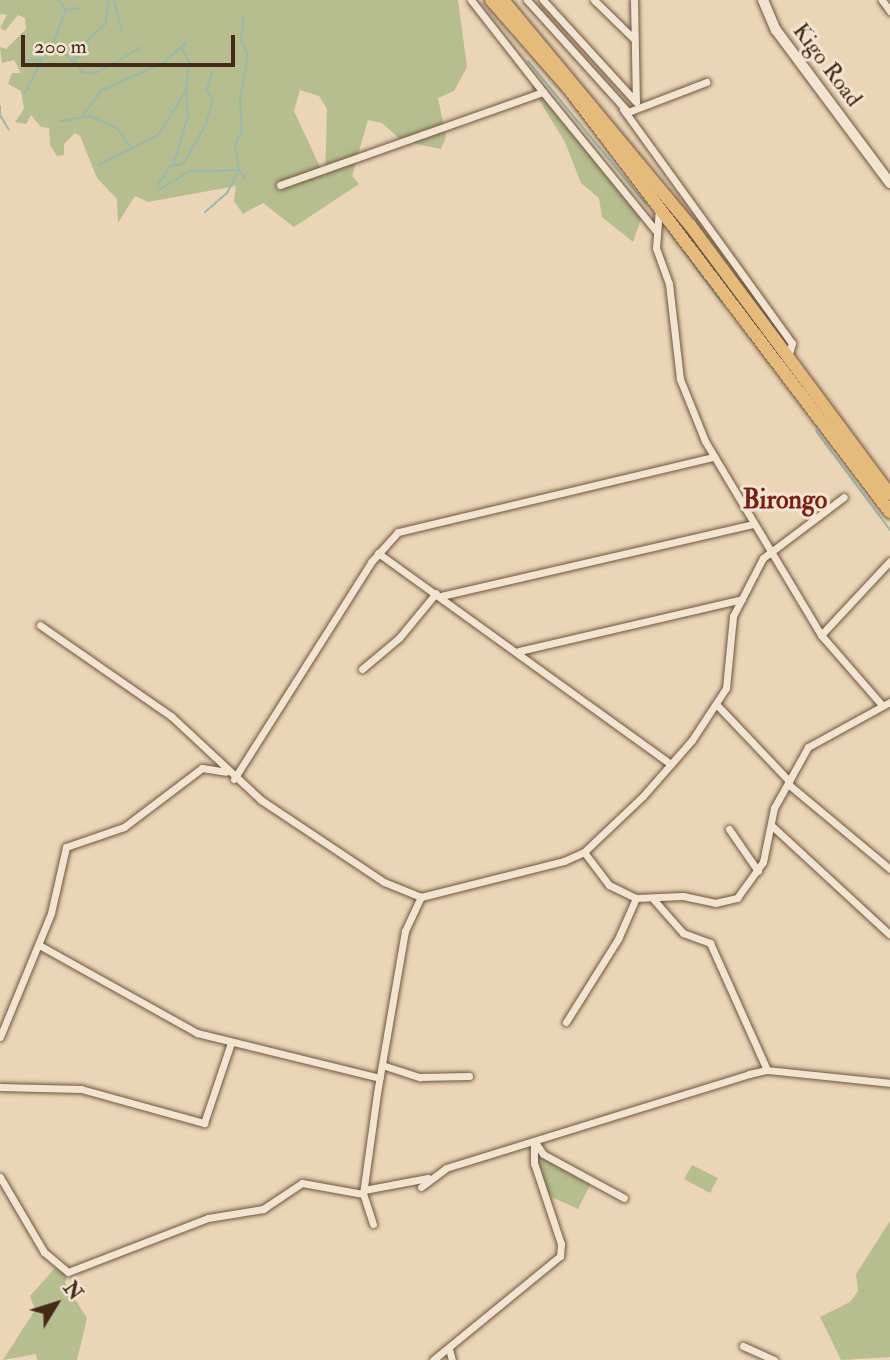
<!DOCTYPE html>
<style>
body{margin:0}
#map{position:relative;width:890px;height:1360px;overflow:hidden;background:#ebd5b6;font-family:"IM FELL Double Pica",serif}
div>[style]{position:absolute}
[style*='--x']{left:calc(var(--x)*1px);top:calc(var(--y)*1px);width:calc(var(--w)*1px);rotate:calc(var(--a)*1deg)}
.green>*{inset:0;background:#b6bd8e}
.stream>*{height:2px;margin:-1px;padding:0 1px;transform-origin:1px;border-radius:1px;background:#99b9ab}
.roads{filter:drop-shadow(0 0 2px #6d5640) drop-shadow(0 0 2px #6d5640)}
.street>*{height:7px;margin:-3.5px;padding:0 3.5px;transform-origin:3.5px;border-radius:3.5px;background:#f2e4d0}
.secondary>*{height:10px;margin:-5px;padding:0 5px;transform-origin:5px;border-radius:5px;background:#f2e4d0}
.highway>*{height:12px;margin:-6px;padding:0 6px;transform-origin:6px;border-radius:6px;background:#e6ba7b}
span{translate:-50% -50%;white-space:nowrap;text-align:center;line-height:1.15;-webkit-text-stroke:6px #f2e4d0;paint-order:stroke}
.street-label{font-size:23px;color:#432b18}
.quarter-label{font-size:26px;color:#7a1f14;font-weight:700}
.north{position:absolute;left:21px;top:1269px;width:70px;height:70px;-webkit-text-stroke:5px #f2e4d0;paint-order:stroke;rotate:52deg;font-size:19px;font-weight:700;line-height:28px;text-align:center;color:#432b18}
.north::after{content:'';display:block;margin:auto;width:24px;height:32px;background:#432b18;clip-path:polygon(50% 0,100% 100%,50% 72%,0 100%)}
.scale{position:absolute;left:21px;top:35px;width:214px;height:32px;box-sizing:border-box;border:4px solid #432b18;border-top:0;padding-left:9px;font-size:21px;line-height:24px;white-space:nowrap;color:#432b18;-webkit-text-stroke:5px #f2e4d0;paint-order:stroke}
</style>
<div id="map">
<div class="green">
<i style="clip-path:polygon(evenodd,0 0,458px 0,467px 67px,454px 91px,438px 98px,446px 137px,441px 149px,402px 141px,382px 123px,368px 120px,352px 176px,359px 184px,294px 227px,263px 203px,243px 214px,234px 201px,236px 186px,148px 202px,135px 196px,118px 223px,117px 199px,97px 178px,80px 136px,75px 133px,64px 144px,64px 155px,57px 156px,50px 145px,49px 128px,41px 127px,31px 115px,26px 124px,15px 122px,24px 109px,21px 91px,8px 84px,12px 73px,21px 73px,14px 60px,2px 63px,0 47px,6px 49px,26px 29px,25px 18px,18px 15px,5px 31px,0 28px,7px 15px,0 14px,0 0,300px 90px,319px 96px,327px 109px,325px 178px,294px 111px,300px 90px)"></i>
<i style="clip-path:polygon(535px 83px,641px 219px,633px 242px,602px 217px,599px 198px,581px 183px,565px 142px,531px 87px)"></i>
<i style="clip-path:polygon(536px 1149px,591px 1183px,578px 1209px,543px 1193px)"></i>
<i style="clip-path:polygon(692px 1165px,718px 1178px,710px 1193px,684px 1179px)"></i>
<i style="clip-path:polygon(890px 1221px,890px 1357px,841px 1360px,820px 1317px,850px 1302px,858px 1291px,856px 1274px)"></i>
<i style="clip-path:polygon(55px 1268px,67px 1275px,65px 1283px,87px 1318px,77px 1360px,37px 1360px,36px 1354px,3px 1360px,35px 1310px,30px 1296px)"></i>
</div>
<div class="stream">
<i style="--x:59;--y:0;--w:12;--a:55"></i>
<i style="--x:66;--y:10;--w:14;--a:-8"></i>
<i style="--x:114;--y:0;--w:32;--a:76"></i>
<i style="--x:49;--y:52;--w:13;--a:-13"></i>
<i style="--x:62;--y:49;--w:16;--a:50"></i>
<i style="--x:72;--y:61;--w:19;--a:-35"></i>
<i style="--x:88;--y:50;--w:9;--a:-96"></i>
<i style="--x:87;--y:41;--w:26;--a:-43"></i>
<i style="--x:106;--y:23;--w:23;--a:-85"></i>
<i style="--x:20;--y:55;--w:9;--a:41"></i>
<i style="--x:27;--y:61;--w:20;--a:-9"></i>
<i style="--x:47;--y:58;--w:52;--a:-68.4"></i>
<i style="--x:74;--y:59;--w:14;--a:60"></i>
<i style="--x:81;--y:71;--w:13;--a:13"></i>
<i style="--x:94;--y:74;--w:55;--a:-29.4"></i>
<i style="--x:528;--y:61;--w:185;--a:50.5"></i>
<i style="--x:25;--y:93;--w:36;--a:-63"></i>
<i style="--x:0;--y:106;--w:7;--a:90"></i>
<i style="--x:0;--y:115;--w:17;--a:59"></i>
<i style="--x:83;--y:115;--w:31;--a:-53"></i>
<i style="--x:102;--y:90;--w:67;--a:-23.9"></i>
<i style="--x:163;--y:63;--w:30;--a:-42"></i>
<i style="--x:61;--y:121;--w:28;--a:-10"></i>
<i style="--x:89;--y:116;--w:30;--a:23"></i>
<i style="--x:117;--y:128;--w:27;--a:54"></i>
<i style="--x:99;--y:165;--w:66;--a:-27"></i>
<i style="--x:158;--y:135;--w:52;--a:-57.5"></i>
<i style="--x:186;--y:91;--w:29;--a:-84"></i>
<i style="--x:189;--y:62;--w:18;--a:-117"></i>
<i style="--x:173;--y:166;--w:52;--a:-73.3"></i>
<i style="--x:188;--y:116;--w:24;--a:-95"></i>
<i style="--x:157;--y:186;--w:24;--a:-57"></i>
<i style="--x:170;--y:166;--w:13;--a:-9"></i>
<i style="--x:183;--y:164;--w:46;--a:-60.1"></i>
<i style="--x:206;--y:124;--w:25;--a:-74"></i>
<i style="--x:213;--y:100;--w:12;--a:-121"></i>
<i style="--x:207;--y:90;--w:18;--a:-74"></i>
<i style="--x:159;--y:190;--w:36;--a:-32"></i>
<i style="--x:190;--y:171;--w:49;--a:-1.2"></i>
<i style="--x:239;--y:170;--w:11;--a:52"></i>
<i style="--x:205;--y:212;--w:29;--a:-41"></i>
<i style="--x:227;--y:193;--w:26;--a:-62"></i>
<i style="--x:239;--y:170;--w:24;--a:-99"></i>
<i style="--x:235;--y:146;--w:17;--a:-66"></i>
<i style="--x:242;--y:130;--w:29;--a:-94"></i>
<i style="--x:240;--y:101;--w:47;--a:-80.1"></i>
<i style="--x:248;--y:55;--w:17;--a:-115"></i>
<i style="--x:241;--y:40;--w:23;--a:-83"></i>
<i style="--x:669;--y:231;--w:89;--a:53.3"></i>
<i style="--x:816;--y:431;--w:124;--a:53.2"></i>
</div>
<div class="roads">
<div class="street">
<i style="--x:527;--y:0;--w:151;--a:48"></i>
<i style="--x:628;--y:112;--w:84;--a:-21"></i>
<i style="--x:543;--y:0;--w:138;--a:47.6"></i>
<i style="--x:594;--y:0;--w:56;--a:44.3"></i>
<i style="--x:634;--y:0;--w:101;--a:88.9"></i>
<i style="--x:882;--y:0;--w:14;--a:54"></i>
<i style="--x:543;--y:92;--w:179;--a:50.9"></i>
<i style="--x:623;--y:109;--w:289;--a:54.2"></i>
<i style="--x:792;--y:343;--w:15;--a:106"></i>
<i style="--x:280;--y:185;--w:279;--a:-19.5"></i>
<i style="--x:543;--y:92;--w:117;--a:-128"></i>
<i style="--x:659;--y:208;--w:40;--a:94.3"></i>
<i style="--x:656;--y:248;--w:38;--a:70"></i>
<i style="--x:669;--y:284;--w:96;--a:83.4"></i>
<i style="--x:680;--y:379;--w:67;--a:68"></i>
<i style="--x:705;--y:441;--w:226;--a:59.1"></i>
<i style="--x:821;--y:635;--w:91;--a:49"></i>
<i style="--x:378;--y:553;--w:361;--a:35.8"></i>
<i style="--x:441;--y:596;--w:321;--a:-13"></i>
<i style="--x:40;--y:625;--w:160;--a:34.8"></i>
<i style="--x:171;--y:716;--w:123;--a:43"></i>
<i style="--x:261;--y:800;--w:148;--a:33.7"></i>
<i style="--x:384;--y:882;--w:40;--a:22"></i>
<i style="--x:421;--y:897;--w:147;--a:-14.1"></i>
<i style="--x:564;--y:861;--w:22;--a:-24"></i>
<i style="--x:584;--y:852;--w:81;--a:-43.5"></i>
<i style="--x:643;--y:796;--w:74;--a:-48.8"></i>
<i style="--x:692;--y:740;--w:62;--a:-56.8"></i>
<i style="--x:726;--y:688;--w:72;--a:-84.4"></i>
<i style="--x:733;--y:616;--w:65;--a:-62.7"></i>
<i style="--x:763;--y:558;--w:101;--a:-37"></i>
<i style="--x:821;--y:635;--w:101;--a:-47"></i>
<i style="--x:519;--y:651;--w:229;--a:-13.1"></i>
<i style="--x:362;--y:669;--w:48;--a:-40"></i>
<i style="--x:399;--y:638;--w:58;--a:-50.6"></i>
<i style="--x:717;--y:705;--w:105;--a:46.5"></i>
<i style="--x:234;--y:779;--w:257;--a:-57.7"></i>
<i style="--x:371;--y:562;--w:40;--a:-48"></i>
<i style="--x:398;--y:532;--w:324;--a:-13.4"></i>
<i style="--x:788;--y:784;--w:133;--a:39.8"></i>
<i style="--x:771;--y:825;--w:161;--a:42.7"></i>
<i style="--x:729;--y:829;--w:51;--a:55.4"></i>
<i style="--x:584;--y:852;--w:41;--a:52.9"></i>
<i style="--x:609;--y:885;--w:30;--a:26"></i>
<i style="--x:636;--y:898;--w:47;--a:-2.4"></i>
<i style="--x:683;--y:896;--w:33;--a:12"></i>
<i style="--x:715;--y:903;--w:23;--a:-13"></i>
<i style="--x:737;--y:898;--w:44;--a:-54.2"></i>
<i style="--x:763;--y:862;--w:55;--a:-78.5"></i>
<i style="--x:774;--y:808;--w:70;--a:-60.9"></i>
<i style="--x:808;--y:747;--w:94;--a:-28.8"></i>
<i style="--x:654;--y:900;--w:44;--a:48.7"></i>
<i style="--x:683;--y:933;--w:29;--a:20"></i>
<i style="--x:710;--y:943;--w:139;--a:65.8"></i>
<i style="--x:39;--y:945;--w:181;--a:29.1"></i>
<i style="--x:197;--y:1033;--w:188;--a:13.8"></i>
<i style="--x:566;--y:1022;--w:98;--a:-57.9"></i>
<i style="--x:618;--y:939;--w:45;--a:-66.3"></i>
<i style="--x:0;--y:1037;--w:134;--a:-67.6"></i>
<i style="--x:51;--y:913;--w:68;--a:-77.2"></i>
<i style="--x:66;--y:847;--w:61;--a:-19"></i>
<i style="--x:124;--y:827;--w:98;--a:-37.1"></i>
<i style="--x:202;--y:768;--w:24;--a:9"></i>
<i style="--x:382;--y:1065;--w:40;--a:18"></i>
<i style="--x:420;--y:1077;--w:49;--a:-1.2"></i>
<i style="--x:0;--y:1087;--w:81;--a:1.4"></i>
<i style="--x:81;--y:1089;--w:128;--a:15.5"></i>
<i style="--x:204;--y:1123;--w:84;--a:-71.4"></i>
<i style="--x:535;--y:1142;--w:14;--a:56"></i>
<i style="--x:543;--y:1154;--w:92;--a:28.5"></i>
<i style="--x:0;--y:1177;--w:87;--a:59.6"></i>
<i style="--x:44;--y:1252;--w:31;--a:40"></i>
<i style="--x:68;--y:1272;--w:150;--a:-21.1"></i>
<i style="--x:208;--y:1218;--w:56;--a:-9.3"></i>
<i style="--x:263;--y:1209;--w:47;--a:-33.7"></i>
<i style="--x:302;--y:1183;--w:62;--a:10.2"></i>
<i style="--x:421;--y:1187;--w:31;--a:-37"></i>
<i style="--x:446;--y:1168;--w:317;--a:-17.2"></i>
<i style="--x:749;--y:1074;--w:18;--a:-13"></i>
<i style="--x:767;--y:1070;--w:124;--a:6"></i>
<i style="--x:364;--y:1190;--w:65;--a:-10.6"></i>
<i style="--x:373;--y:1224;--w:32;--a:-108"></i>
<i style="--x:363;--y:1194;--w:102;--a:-82.1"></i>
<i style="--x:377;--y:1093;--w:164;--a:-80.2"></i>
<i style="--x:405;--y:931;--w:38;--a:-65"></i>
<i style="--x:743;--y:1346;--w:34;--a:24"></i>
<i style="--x:449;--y:1349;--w:11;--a:75"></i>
<i style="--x:433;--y:1360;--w:164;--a:-39.3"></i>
<i style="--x:560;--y:1256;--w:12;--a:-85"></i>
<i style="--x:561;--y:1244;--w:85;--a:-108.4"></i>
<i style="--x:534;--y:1163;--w:22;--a:-90"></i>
</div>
<div class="secondary">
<i style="--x:763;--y:0;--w:33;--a:67"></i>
<i style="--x:776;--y:30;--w:191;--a:53.3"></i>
</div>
<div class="highway">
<i style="--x:491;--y:0;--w:118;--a:48.8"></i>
<i style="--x:569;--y:89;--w:531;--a:52.81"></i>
<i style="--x:503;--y:0;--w:293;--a:50.3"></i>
<i style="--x:690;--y:225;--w:335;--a:53.4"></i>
</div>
</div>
<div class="street-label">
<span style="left:827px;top:65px;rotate:53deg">Kigo Road</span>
</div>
<div class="quarter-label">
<span style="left:785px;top:501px">Birongo</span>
</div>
<div class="north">N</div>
<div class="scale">200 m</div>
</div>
